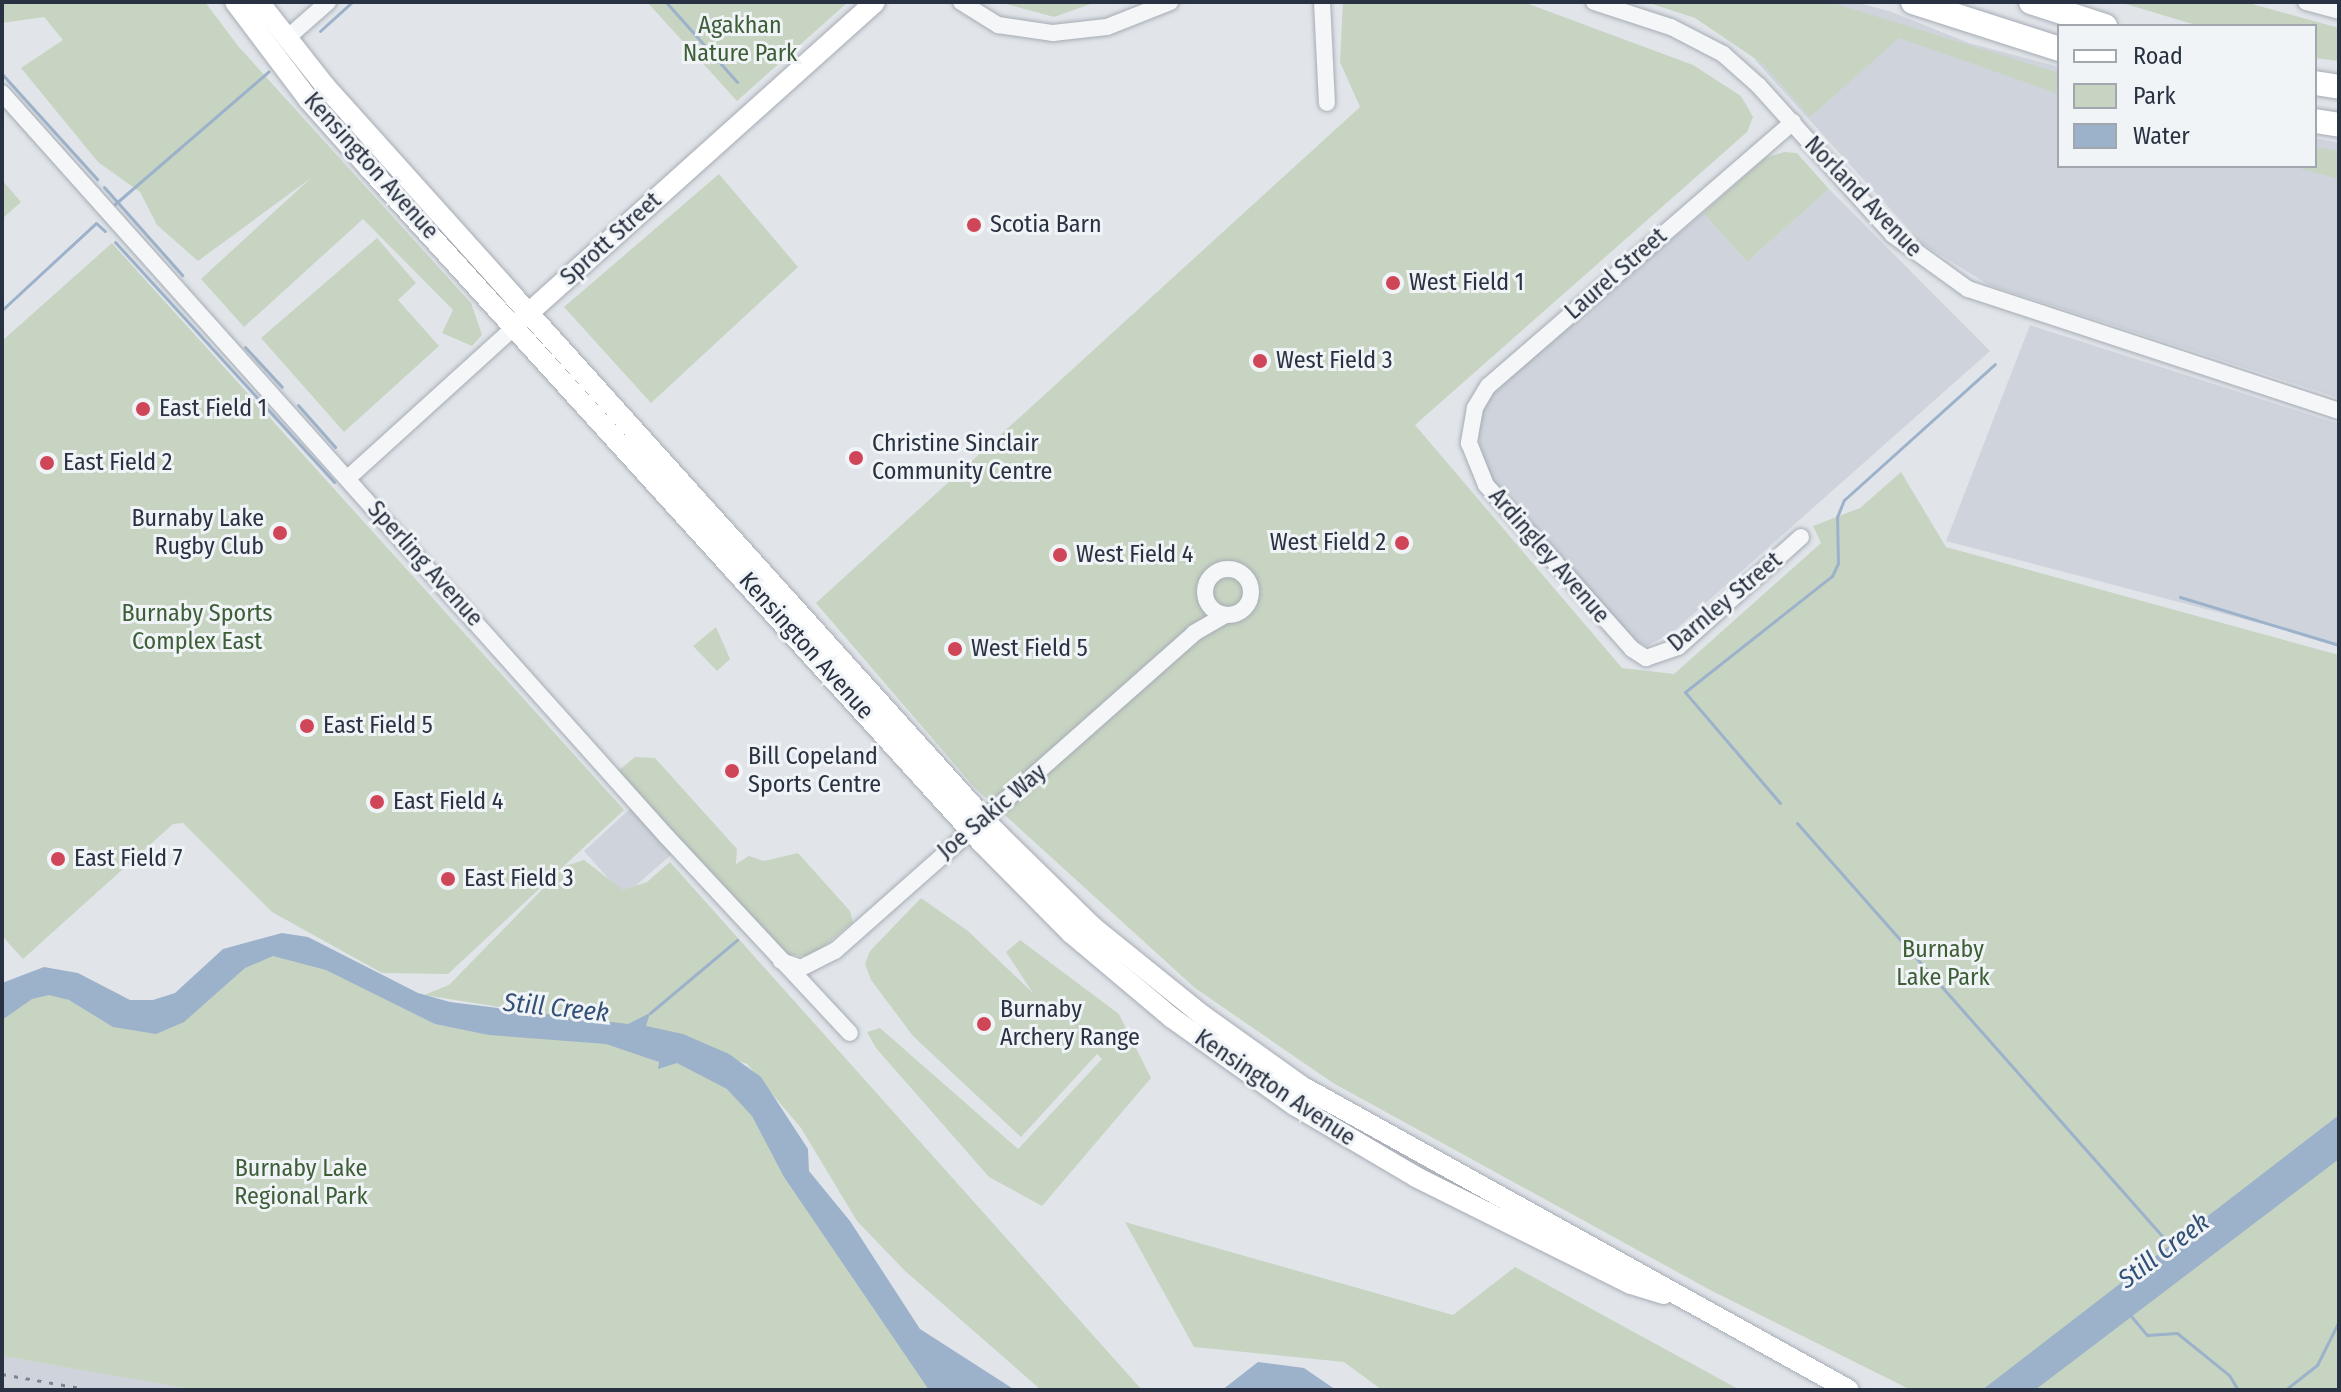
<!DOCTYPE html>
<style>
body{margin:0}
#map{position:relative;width:2341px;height:1392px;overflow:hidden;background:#e1e5ea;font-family:"Fira Sans Condensed",sans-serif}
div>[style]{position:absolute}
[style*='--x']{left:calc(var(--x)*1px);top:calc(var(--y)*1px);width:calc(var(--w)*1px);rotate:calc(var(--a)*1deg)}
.built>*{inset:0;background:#cfd4dc}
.green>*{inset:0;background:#c7d4c2}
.water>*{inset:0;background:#9cb2ca}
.stream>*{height:3px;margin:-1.5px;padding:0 1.5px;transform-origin:1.5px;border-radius:1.5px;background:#9cb2ca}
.roads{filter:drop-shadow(0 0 2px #a6acb4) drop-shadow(0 0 2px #a6acb4)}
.minor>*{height:16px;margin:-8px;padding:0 8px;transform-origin:8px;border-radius:8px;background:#f4f6f8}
.minor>.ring{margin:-8px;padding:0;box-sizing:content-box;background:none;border:16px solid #f4f6f8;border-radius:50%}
.major>*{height:20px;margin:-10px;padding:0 10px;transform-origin:10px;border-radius:10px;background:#fff}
.highway>*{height:24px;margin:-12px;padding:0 12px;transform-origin:12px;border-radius:12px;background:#fff}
.rail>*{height:3px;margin-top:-1.5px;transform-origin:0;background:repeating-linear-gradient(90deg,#7b8494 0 4px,transparent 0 12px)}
.dots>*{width:22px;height:22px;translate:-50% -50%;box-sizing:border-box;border:4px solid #f1f4f7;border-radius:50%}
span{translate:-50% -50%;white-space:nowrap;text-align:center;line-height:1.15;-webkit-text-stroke:6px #f1f4f7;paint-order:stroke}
.park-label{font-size:24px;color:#3d5e37}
.street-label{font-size:24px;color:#293242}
.poi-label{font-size:24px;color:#293242}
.left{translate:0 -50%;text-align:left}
.right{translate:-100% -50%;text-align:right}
.water-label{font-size:26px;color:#335076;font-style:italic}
.frame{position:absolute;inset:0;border:4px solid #293242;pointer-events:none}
.legend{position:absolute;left:2057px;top:24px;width:260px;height:144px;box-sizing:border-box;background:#f1f4f7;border:2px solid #a1a6af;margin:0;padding:10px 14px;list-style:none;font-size:24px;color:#293242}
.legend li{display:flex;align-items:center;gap:16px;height:40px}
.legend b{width:40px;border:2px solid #a1a6af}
</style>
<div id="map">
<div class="built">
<i style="clip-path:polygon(1822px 2px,1854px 2px,1889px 11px,1969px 43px,2059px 67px,2059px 166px,2315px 166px,2315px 138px,2339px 143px,2339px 398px,1989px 285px,1921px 243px,1755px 60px)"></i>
<i style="clip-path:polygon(1829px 189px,1990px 351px,1673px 632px,1647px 646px,1626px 637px,1484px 473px,1477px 424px,1494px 389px,1703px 213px,1747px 262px)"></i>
<i style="clip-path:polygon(2030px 325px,2339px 424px,2339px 644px,1946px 541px)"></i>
<i style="clip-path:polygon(632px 807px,673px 853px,624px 896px,584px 851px)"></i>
<i style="clip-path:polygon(2px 1356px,96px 1372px,196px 1390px,2px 1390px)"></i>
</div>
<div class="green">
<i style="clip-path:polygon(2px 2px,205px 2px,238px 46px,471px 303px,482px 335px,472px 346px,442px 333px,453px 310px,363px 219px,244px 327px,201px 279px,311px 178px,198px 261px,157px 225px,140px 192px,98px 162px,21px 68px,63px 40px,44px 17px,2px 23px)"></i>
<i style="clip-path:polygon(647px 2px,848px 2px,737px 101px)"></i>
<i style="clip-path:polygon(998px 2px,1096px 2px,1054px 17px)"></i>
<i style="clip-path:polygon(1343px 2px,1523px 2px,1693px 65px,1741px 96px,1753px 117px,1747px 132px,1415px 425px,1622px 668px,1674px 674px,1821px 543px,1813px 526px,1860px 508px,1901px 472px,1946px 547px,2339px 655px,2339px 1390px,1911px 1390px,1712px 1291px,1333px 1083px,1195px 988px,975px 788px,816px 603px,1360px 107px,1340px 62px)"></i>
<i style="clip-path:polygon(1646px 2px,1830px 2px,2059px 73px,2059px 94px,1899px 38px,1810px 117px,1763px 64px,1695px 18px)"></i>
<i style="clip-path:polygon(2119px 2px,2245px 2px,2339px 28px,2339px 61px,2315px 58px,2315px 26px,2199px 26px)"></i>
<i style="clip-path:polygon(2315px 147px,2339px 151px,2339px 179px,2291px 166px,2315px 166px)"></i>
<i style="clip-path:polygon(1784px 152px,1797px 153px,1829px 189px,1747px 262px,1703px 213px,1765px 158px)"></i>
<i style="clip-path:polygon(719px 174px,798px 267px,651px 403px,564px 307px)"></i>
<i style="clip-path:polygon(2px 180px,21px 202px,2px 219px)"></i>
<i style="clip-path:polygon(377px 238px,416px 283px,398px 300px,439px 346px,344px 432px,261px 338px)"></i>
<i style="clip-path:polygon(112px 243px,624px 810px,448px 974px,382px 973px,272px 912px,183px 823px,173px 824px,23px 959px,2px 936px,2px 341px)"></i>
<i style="clip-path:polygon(716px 627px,730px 659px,717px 671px,693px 646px)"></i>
<i style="clip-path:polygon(635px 757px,655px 758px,737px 849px,736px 864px,749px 856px,764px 861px,798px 853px,850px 911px,853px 922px,811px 957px,785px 954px,618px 771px)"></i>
<i style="clip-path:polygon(584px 860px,623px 890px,647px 882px,670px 862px,1142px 1390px,1041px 1390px,904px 1270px,857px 1221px,801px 1128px,747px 1064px,661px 1033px,424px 995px,449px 985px,565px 866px)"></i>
<i style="clip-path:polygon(921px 898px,968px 931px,1033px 993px,1006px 952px,1020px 940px,1119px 1014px,1151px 1078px,1042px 1206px,989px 1177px,876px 1048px,867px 1032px,880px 1028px,1018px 1149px,1102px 1059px,1097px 1054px,1021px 1137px,913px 1036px,871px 980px,865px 964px,870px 951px)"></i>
<i style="clip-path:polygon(278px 951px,337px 971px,445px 1022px,575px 1035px,710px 1067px,767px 1125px,956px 1390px,196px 1390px,2px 1356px,2px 1010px,44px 991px,128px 1022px)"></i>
<i style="clip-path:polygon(1125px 1222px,1453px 1315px,1515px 1267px,1740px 1390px,1382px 1390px,1344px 1362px,1194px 1347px)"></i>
</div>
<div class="water">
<i style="clip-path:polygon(282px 933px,308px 937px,418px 993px,450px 1002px,628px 1024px,650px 1013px,646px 1026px,683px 1034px,729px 1054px,761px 1077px,808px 1149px,809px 1171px,850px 1221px,920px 1329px,1015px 1390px,929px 1390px,784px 1177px,752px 1116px,727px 1089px,677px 1063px,658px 1069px,659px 1062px,606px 1044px,489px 1035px,435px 1024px,326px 970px,273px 956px,245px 968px,184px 1022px,156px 1034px,113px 1027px,69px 1000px,49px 995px,32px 999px,2px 1020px,2px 983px,44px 967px,78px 973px,130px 1000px,153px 1000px,175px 993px,223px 949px)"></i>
<i style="clip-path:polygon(2339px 1115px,2339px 1159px,2035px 1390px,1982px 1390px)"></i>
<i style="clip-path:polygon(1258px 1362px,1304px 1368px,1336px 1390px,1222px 1390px)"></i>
</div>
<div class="stream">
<i style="--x:666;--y:2;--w:107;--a:48.4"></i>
<i style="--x:320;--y:31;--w:43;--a:-42.2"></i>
<i style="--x:2;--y:74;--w:142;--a:47.9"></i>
<i style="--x:104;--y:187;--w:118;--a:48.4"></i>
<i style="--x:115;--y:204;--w:203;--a:-40.8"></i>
<i style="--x:115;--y:242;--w:325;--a:47.6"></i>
<i style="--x:2;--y:310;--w:128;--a:-42.8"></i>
<i style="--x:96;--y:223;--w:12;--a:42"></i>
<i style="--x:245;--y:347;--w:54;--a:47.2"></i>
<i style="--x:298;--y:405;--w:56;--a:48.6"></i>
<i style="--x:2180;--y:597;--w:166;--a:16.8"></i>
<i style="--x:1780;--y:803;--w:146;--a:-130.6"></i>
<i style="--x:1685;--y:692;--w:187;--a:-38.3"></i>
<i style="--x:1832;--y:576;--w:14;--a:-65"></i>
<i style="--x:1838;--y:563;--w:46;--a:-91.2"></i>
<i style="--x:1837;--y:517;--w:18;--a:-68"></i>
<i style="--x:1844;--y:500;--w:203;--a:-42"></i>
<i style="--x:1797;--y:823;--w:565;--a:48.52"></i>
<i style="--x:650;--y:1013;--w:114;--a:-40"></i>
<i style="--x:2131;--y:1316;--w:25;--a:50"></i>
<i style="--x:2147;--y:1335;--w:30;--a:-4"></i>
<i style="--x:2177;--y:1333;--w:67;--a:38.9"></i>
<i style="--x:2229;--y:1375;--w:17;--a:59"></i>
<i style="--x:2285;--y:1390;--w:41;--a:-38"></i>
<i style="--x:2317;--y:1365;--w:49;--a:-63.4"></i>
</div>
<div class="roads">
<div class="minor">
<i style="--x:961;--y:2;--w:44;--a:31.9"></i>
<i style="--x:998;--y:25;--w:56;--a:8.3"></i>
<i style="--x:1053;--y:33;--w:54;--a:-6.3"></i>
<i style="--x:1107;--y:27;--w:68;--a:-21.6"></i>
<i style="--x:1322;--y:2;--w:101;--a:87.2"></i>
<i style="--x:1594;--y:2;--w:81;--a:18"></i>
<i style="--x:1671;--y:27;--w:59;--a:27.4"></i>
<i style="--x:1723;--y:54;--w:48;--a:41.6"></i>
<i style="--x:1759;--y:86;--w:200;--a:48"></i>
<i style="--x:1893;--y:235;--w:92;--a:35.8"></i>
<i style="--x:1968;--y:289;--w:391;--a:18.2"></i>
<i style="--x:2306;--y:2;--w:34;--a:15"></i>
<i style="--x:286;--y:39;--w:56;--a:-41.4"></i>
<i style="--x:2;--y:93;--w:998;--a:48.21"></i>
<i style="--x:667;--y:837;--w:268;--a:47"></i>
<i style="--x:1793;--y:122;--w:403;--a:139.1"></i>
<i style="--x:1488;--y:386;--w:26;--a:121"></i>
<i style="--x:1475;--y:408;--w:36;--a:100"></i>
<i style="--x:1469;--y:443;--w:45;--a:68"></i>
<i style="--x:1486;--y:485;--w:220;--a:48.3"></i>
<i style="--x:1632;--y:649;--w:17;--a:33"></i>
<i style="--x:1646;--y:658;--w:34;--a:-19"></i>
<i style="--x:1678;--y:647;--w:165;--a:-41.8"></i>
<i style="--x:348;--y:478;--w:228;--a:-42.2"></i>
<i class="ring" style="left:1205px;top:569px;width:30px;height:30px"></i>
<i style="--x:781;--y:961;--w:21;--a:19"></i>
<i style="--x:801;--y:968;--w:38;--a:-27"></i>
<i style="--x:835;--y:951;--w:480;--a:-41.5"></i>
<i style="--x:1194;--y:633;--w:36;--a:-30"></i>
</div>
<div class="major">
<i style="--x:235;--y:2;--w:121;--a:53"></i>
<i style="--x:308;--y:99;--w:92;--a:48.5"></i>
<i style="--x:369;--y:168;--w:912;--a:47.76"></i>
<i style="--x:982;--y:843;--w:127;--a:45.3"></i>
<i style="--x:1071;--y:933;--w:132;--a:40.1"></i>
<i style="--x:1172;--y:1018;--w:150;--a:35.5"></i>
<i style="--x:1294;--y:1105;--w:142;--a:30.5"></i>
<i style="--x:1416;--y:1177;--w:240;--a:26.5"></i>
<i style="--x:1631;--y:1284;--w:34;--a:17"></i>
<i style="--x:259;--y:2;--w:108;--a:51.8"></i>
<i style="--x:326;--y:87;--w:283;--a:48.1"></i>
<i style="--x:515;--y:298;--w:724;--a:47.97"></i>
<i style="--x:1000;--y:836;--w:130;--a:44.4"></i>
<i style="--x:1093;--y:927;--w:140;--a:38.9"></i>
<i style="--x:1202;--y:1015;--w:124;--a:35.5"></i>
<i style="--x:1303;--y:1087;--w:624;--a:29.03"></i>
<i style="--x:522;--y:319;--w:474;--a:-41.9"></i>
</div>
<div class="highway">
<i style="--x:1913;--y:2;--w:153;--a:17.8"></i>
<i style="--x:2031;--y:2;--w:78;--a:18"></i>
<i style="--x:2315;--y:83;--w:24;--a:9"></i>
<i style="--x:2315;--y:121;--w:24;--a:9"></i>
</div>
</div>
<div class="rail">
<i style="--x:2;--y:1374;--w:91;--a:10.1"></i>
</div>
<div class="dots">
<i style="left:974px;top:225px;background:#cf4658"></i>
<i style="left:1393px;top:283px;background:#cf4658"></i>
<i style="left:1260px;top:361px;background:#cf4658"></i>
<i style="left:143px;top:409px;background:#cf4658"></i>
<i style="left:856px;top:458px;background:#cf4658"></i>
<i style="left:47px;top:463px;background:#cf4658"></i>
<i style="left:280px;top:533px;background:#cf4658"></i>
<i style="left:1402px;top:543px;background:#cf4658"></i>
<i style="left:1060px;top:555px;background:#cf4658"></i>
<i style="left:955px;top:649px;background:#cf4658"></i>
<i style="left:307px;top:726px;background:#cf4658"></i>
<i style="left:732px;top:771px;background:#cf4658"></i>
<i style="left:377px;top:802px;background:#cf4658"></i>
<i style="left:58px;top:859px;background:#cf4658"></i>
<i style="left:448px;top:879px;background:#cf4658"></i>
<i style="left:984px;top:1024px;background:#cf4658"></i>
</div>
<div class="park-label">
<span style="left:740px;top:40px">Agakhan<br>Nature Park</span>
<span style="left:197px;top:628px">Burnaby Sports<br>Complex East</span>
<span style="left:1943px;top:964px">Burnaby<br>Lake Park</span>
<span style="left:301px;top:1183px">Burnaby Lake<br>Regional Park</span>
</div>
<div class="street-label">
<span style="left:371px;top:166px;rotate:48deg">Kensington Avenue</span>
<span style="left:1863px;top:197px;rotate:46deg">Norland Avenue</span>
<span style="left:611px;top:239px;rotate:-42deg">Sprott Street</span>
<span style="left:1616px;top:274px;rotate:-41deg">Laurel Street</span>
<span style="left:1549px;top:556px;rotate:49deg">Ardingley Avenue</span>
<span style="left:425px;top:564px;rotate:48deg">Sperling Avenue</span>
<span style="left:1725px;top:602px;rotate:-40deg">Darnley Street</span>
<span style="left:806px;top:646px;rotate:48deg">Kensington Avenue</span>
<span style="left:992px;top:812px;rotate:-40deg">Joe Sakic Way</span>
<span style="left:1275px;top:1088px;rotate:34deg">Kensington Avenue</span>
</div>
<div class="poi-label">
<span class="left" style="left:990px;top:225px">Scotia Barn</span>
<span class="left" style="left:1409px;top:283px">West Field 1</span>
<span class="left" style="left:1276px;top:361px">West Field 3</span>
<span class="left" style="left:159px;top:409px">East Field 1</span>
<span class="left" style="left:872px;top:458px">Christine Sinclair<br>Community Centre</span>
<span class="left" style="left:63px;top:463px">East Field 2</span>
<span class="right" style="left:264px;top:533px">Burnaby Lake<br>Rugby Club</span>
<span class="right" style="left:1386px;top:543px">West Field 2</span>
<span class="left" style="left:1076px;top:555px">West Field 4</span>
<span class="left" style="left:971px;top:649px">West Field 5</span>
<span class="left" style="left:323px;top:726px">East Field 5</span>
<span class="left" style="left:748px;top:771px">Bill Copeland<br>Sports Centre</span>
<span class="left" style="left:393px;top:802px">East Field 4</span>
<span class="left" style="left:74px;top:859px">East Field 7</span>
<span class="left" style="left:464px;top:879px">East Field 3</span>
<span class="left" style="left:1000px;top:1024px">Burnaby<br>Archery Range</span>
</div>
<div class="water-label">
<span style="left:556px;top:1008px;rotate:6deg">Still Creek</span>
<span style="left:2164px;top:1251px;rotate:-37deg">Still Creek</span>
</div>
<div class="frame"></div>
<ul class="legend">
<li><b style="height:10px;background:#fff"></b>Road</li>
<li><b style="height:22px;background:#c7d4c2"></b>Park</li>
<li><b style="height:22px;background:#9cb2ca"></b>Water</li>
</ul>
</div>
